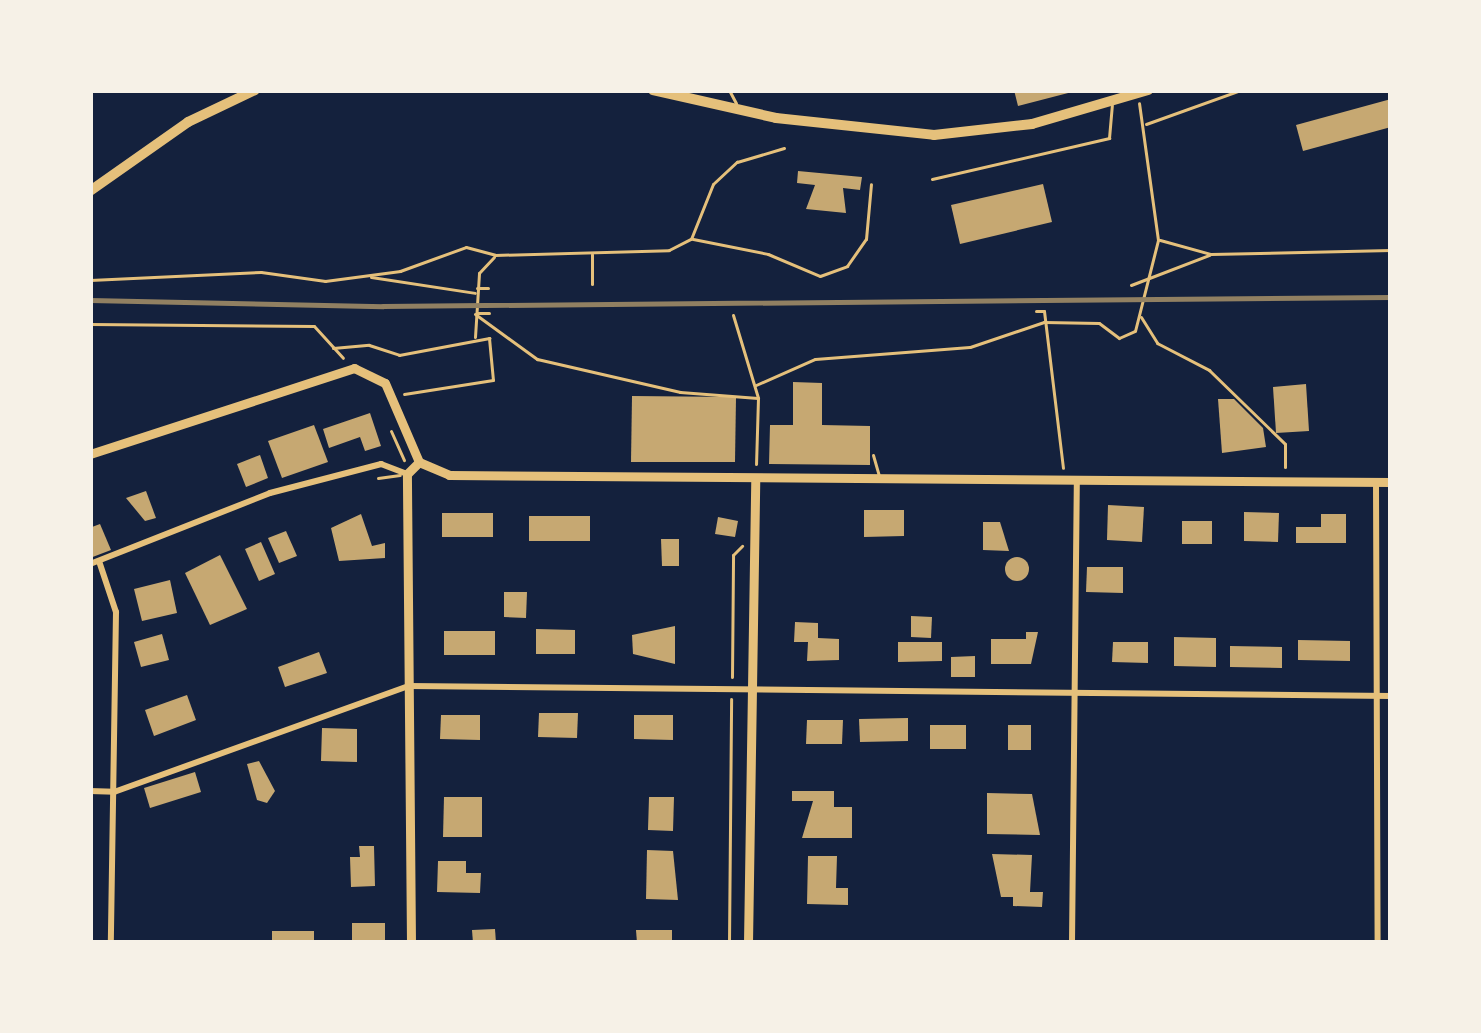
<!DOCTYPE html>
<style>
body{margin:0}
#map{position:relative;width:1481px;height:1033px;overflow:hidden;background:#14213d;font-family:"Fira Sans",sans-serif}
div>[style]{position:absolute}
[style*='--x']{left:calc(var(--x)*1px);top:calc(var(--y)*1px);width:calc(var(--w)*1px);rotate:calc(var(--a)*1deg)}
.building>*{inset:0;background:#c6a872}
.round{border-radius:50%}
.path>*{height:3px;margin:-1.5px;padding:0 1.5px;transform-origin:1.5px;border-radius:1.5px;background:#e5c07b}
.service>*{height:3px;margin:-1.5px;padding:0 1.5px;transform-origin:1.5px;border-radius:1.5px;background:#e5c07b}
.minor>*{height:6px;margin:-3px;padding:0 3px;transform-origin:3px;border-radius:3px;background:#e5c07b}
.tertiary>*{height:9px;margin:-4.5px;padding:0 4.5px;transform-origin:4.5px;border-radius:4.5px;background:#e5c07b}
.secondary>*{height:9px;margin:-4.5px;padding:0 4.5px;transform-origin:4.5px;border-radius:4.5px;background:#e5c07b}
.primary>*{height:10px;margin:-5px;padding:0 5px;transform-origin:5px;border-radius:5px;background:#e5c07b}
.rail>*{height:4.5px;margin:-2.25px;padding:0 2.25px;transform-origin:2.25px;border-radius:2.25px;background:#918062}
span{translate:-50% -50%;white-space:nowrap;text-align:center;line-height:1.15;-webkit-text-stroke:9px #f6f1e7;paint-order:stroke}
.frame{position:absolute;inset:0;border:93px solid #f6f1e7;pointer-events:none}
</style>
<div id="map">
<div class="building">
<i style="clip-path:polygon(1014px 90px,1072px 90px,1072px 92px,1018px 106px)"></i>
<i style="clip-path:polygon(1391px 99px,1391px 127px,1303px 151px,1296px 125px)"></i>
<i style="clip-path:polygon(798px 171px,862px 177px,860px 190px,843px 188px,846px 213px,806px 209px,815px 185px,797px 183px)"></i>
<i style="clip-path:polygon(1043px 184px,1052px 222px,960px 244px,951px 205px)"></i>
<i style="clip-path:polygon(793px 382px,822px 383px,822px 425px,870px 426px,870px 465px,769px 464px,770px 425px,793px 425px)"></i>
<i style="clip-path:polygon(1306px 384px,1309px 431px,1276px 433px,1273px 387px)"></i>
<i style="clip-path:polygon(632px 396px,736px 397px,735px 462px,631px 462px)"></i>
<i style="clip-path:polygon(1218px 399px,1234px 399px,1263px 428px,1266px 447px,1222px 453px)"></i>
<i style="clip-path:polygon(370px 413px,381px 446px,365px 451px,360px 437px,329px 448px,323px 429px)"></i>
<i style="clip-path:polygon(314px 425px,328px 462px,282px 478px,268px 441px)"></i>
<i style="clip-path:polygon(260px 455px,268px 478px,246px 487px,237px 464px)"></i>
<i style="clip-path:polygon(146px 491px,156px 518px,145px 521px,126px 498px)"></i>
<i style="clip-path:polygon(1108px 505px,1144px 507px,1142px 542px,1107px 540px)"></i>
<i style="clip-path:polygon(864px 510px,904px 510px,904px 536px,864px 537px)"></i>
<i style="clip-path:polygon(1244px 512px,1279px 513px,1278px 542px,1244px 541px)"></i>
<i style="clip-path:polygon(442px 513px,493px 513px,493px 537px,442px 537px)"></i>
<i style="clip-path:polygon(361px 514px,372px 546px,385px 543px,385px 558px,339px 561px,331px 528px)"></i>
<i style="clip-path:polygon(1321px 514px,1346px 514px,1346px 543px,1296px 543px,1296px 527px,1321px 527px)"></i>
<i style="clip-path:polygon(529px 516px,590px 516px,590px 541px,529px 541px)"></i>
<i style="clip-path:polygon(718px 517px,738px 521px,735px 537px,715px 534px)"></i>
<i style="clip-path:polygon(1182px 521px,1212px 521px,1212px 544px,1182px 544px)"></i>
<i style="clip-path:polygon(983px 522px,1000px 522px,1009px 551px,983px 550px)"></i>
<i style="clip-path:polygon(100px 524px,111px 550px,90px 558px,92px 527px)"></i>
<i style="clip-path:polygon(286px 531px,297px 556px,279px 563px,268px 538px)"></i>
<i style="clip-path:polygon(661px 539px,679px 539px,679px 566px,662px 566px)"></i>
<i style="clip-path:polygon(261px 542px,275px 574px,259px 581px,245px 549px)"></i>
<i style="clip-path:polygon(220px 555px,247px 609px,210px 625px,185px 573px)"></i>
<i class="round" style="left:1005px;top:557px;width:24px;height:24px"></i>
<i style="clip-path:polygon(1087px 567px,1123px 567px,1123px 593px,1086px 592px)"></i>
<i style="clip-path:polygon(170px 580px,177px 613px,142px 621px,134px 589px)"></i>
<i style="clip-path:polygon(504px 592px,527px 592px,526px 618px,504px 617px)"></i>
<i style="clip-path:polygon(911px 616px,932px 617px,931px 638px,911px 637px)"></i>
<i style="clip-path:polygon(795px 622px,818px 623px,818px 638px,839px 639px,839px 660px,807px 661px,808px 642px,794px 642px)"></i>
<i style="clip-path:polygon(675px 626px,675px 664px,633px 654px,632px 635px)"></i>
<i style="clip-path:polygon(536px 629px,575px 630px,575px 654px,536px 654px)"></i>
<i style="clip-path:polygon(444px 631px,495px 631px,495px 655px,444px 655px)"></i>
<i style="clip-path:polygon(1026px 632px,1038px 632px,1031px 664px,991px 664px,991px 639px,1026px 639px)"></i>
<i style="clip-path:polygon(162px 634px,169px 660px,141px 667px,134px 642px)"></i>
<i style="clip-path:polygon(1174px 637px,1216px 638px,1216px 667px,1174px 666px)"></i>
<i style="clip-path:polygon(1298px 640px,1350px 641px,1350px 661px,1298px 660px)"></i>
<i style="clip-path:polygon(898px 642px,942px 642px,942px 661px,898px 662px)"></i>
<i style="clip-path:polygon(1113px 642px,1148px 642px,1148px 663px,1112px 662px)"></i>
<i style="clip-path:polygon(1230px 646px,1282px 647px,1282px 668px,1230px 667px)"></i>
<i style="clip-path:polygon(319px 652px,327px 673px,285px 687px,278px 667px)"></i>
<i style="clip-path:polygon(975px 656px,975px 677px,951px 677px,951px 657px)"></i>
<i style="clip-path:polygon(187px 695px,196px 720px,154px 736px,145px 710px)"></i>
<i style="clip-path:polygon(539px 713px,578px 713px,577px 738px,538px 737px)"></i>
<i style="clip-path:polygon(441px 715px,480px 715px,480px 740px,440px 739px)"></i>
<i style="clip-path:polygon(634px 715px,673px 715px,673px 740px,634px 739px)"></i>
<i style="clip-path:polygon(908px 718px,908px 741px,860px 742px,859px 719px)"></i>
<i style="clip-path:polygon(807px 720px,843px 720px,842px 744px,806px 744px)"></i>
<i style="clip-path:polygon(930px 725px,966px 725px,966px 749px,930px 749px)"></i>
<i style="clip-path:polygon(1008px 725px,1031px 725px,1031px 750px,1008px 750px)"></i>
<i style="clip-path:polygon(322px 728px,357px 729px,357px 762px,321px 761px)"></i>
<i style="clip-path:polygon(259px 761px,275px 791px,267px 803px,257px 800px,247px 764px)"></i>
<i style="clip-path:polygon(195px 772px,201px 792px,150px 808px,144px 788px)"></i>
<i style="clip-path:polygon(792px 791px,834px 791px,834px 807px,852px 807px,852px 838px,802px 838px,813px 801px,792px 801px)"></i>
<i style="clip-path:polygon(987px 793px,1032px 794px,1040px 835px,987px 834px)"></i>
<i style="clip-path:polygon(444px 797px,482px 797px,482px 837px,443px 837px)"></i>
<i style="clip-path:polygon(649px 797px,674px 797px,673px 831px,648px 830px)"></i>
<i style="clip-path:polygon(359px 846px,374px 846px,375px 886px,351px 887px,350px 857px,360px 857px)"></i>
<i style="clip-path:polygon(647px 850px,673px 851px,678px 900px,646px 899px)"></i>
<i style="clip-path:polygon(992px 854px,1032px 855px,1030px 892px,1043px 892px,1042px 907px,1013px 906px,1013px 897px,1001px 897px)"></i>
<i style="clip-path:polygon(808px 856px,837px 856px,836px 888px,848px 888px,848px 905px,807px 904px)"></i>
<i style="clip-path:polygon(438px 861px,466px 861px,466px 873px,481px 873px,480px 893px,437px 892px)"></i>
<i style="clip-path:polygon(352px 923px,385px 923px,385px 940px,352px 943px)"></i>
<i style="clip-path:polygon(495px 929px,496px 943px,473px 943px,472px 930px)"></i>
<i style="clip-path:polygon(636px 930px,672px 930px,672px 943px,637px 943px)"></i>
<i style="clip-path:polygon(272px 931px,314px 931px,314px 943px,272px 943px)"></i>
</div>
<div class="path">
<i style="--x:1146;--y:124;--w:101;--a:-19.7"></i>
<i style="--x:693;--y:239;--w:76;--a:11.3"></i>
<i style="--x:768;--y:254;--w:56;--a:22.9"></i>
<i style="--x:820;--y:276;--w:29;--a:-20"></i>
<i style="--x:847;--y:266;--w:33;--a:-55"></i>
<i style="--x:866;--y:239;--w:55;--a:-84.8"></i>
<i style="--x:1160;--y:240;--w:53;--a:15.4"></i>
<i style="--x:1211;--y:254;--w:180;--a:-1.3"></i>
<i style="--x:592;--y:254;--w:30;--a:90"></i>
<i style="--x:371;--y:277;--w:105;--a:8.7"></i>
<i style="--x:90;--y:280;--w:171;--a:-2.7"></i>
<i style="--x:261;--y:272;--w:65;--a:8"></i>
<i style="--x:325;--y:281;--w:76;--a:-7.6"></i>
<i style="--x:400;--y:271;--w:70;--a:-20"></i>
<i style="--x:466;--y:247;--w:30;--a:15"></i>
<i style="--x:495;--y:255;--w:174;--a:-1.6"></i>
<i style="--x:669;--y:250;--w:25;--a:-27"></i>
<i style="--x:691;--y:239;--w:59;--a:-68.2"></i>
<i style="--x:713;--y:184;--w:33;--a:-43"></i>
<i style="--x:737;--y:162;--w:49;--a:-16.6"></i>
<i style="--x:1131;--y:285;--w:84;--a:-21"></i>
<i style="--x:477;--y:288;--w:11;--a:0"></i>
<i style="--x:1036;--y:311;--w:8;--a:0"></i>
<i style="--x:1044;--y:311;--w:158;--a:83.1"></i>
<i style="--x:477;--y:313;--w:12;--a:0"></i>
<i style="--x:475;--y:314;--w:77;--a:36"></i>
<i style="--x:537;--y:359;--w:147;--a:13"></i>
<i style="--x:680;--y:392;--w:78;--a:4.4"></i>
<i style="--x:733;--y:315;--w:87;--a:73.2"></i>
<i style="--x:758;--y:398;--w:66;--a:91.7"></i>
<i style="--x:1141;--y:317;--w:31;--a:58"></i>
<i style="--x:1157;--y:343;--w:59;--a:27.4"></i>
<i style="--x:1209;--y:370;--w:106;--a:44.2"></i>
<i style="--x:1285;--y:444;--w:23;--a:90"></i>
<i style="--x:90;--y:324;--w:224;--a:0.5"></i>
<i style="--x:314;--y:326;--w:43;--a:47.8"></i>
<i style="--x:475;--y:337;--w:64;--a:-86.4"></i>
<i style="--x:479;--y:273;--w:22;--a:-47"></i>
<i style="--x:333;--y:348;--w:36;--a:-5"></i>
<i style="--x:369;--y:345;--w:32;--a:18"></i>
<i style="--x:399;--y:355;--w:92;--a:-10.7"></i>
<i style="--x:489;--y:338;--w:42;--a:84.6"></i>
<i style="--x:493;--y:380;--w:90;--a:171.1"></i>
<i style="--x:756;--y:385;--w:64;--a:-23.8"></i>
<i style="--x:815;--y:359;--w:155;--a:-4.4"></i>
<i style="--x:970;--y:347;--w:78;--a:-18.7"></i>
<i style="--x:1044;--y:322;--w:55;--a:1"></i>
<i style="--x:1099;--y:323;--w:25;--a:37"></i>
<i style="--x:1119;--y:338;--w:17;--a:-24"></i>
<i style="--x:1135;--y:331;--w:94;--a:-75.8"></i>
<i style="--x:1158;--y:240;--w:138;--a:-97.9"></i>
<i style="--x:391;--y:431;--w:32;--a:66"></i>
<i style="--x:732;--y:677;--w:122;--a:-89.5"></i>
<i style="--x:733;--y:555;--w:13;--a:-45"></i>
<i style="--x:729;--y:943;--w:244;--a:-89.5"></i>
</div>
<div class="service">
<i style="--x:729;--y:90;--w:15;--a:62"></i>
<i style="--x:932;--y:179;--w:182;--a:-13"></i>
<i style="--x:1109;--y:138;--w:33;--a:-85"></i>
<i style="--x:873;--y:455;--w:22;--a:74"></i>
<i style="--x:378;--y:478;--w:22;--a:-8"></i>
</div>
<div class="minor">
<i style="--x:1376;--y:482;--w:461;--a:89.8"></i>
<i style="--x:99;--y:561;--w:54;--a:71.6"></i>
<i style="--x:116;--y:612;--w:331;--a:90.9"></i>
<i style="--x:90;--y:564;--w:193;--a:-21.5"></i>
<i style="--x:270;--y:493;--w:115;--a:-14.6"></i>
<i style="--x:381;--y:464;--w:28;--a:21"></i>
<i style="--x:90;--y:791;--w:24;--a:2"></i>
<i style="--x:114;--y:792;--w:313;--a:-19.8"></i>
<i style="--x:409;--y:686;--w:982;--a:0.58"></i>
<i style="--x:1072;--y:943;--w:464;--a:-89.4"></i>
</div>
<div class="tertiary">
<i style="--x:411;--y:943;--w:469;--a:-90.5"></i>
<i style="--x:407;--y:474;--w:17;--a:-45"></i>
<i style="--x:748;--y:943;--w:465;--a:-89.1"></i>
</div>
<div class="secondary">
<i style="--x:90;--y:454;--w:278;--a:-18"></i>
<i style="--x:354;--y:368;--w:34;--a:26"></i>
<i style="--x:385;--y:383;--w:86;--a:66.7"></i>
<i style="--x:419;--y:462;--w:33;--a:23"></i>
<i style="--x:449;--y:475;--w:942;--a:0.43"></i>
</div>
<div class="primary">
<i style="--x:653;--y:90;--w:126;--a:12.8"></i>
<i style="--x:776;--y:118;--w:159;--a:6.1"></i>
<i style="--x:934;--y:135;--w:99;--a:-6.4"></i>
<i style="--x:1032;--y:124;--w:121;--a:-16.3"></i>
<i style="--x:90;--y:191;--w:120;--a:-35.1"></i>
<i style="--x:188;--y:122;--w:74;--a:-25.5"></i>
</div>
<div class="rail">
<i style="--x:90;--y:300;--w:293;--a:1.2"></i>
<i style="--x:383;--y:306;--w:1008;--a:-0.51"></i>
</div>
<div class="frame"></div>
</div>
